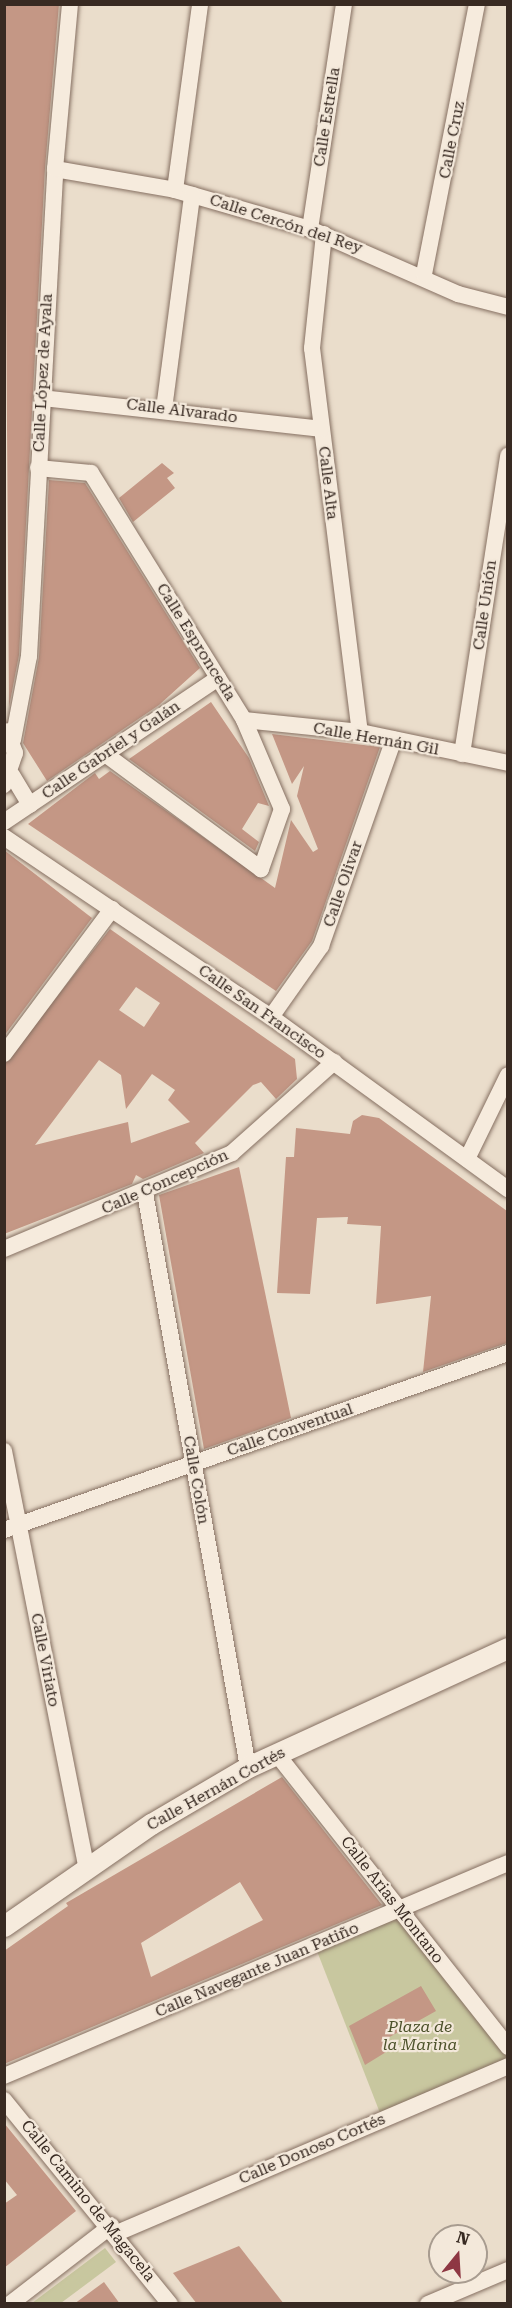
<!DOCTYPE html>
<meta charset="utf-8">
<style>
body{margin:0}
#map{position:relative;width:512px;height:2308px;overflow:hidden;background:#eaddcb;font-family:"Roboto Serif",serif}
div>[style]{position:absolute}
[style*='--x']{left:calc(var(--x)*1px);top:calc(var(--y)*1px);width:calc(var(--w)*1px);rotate:calc(var(--a)*1deg)}
.green>*{inset:0;background:#c8c79f}
.building>*{inset:0;background:#c49785}
.roads{filter:drop-shadow(0 0 2px #856f61) drop-shadow(0 0 2px #856f61)}
.minor>*{height:16px;margin:-8px;padding:0 8px;transform-origin:8px;border-radius:8px;background:#f6ebdd}
.tertiary>*{height:21px;margin:-10.5px;padding:0 10.5px;transform-origin:10.5px;border-radius:10.5px;background:#f6ebdd}
span{translate:-50% -50%;white-space:nowrap;text-align:center;line-height:1.15;-webkit-text-stroke:4.5px #f3e8da;paint-order:stroke}
.street-label{font-size:16px;color:#382a22}
.park-label{font-size:16px;color:#4d522b;font-style:italic}
.frame{position:absolute;inset:0;border:6px solid #382a22;pointer-events:none}
.north{position:absolute;left:428px;top:2224px;width:60px;height:60px;box-sizing:border-box;background:#f3e8da;border:2px solid #a89c90;border-radius:50%;rotate:18deg;font-size:16px;font-weight:700;line-height:24px;text-align:center;color:#382a22}
.north::after{content:'';display:block;margin:auto;width:21px;height:27px;background:#8e3743;clip-path:polygon(50% 0,100% 100%,50% 72%,0 100%)}
</style>
<div id="map">
<div class="green">
<i style="clip-path:polygon(399px 1910px,507px 2047px,507px 2066px,380px 2113px,315px 1946px)"></i>
<i style="clip-path:polygon(105px 2248px,116px 2262px,61px 2303px,32px 2303px)"></i>
</div>
<div class="building">
<i style="clip-path:polygon(4px 4px,59px 4px,45px 168px,19px 655px,9px 707px)"></i>
<i style="clip-path:polygon(162px 463px,174px 473px,167px 478px,175px 488px,133px 522px,119px 498px)"></i>
<i style="clip-path:polygon(49px 480px,85px 483px,200px 668px,159px 705px,47px 781px,23px 743px,39px 657px)"></i>
<i style="clip-path:polygon(211px 702px,249px 758px,269px 806px,258px 803px,242px 829px,259px 842px,255px 851px,129px 759px)"></i>
<i style="clip-path:polygon(272px 734px,380px 747px,312px 941px,276px 991px,28px 824px,95px 773px,99px 779px,110px 771px,275px 888px,291px 820px,313px 852px,318px 849px,297px 796px,304px 766px,292px 784px)"></i>
<i style="clip-path:polygon(4px 850px,92px 918px,4px 1036px)"></i>
<i style="clip-path:polygon(evenodd,110px 929px,295px 1059px,297px 1079px,276px 1099px,261px 1082px,253px 1085px,195px 1143px,204px 1153px,143px 1179px,136px 1175px,132px 1184px,4px 1234px,4px 1064px,110px 929px,136px 987px,160px 1003px,144px 1027px,119px 1010px,136px 987px,110px 929px,99px 1060px,121px 1075px,126px 1109px,152px 1074px,175px 1090px,168px 1100px,190px 1122px,131px 1143px,128px 1122px,35px 1145px,99px 1060px)"></i>
<i style="clip-path:polygon(362px 1115px,379px 1118px,507px 1211px,507px 1343px,423px 1372px,431px 1296px,376px 1304px,381px 1226px,347px 1224px,348px 1217px,317px 1218px,310px 1294px,277px 1293px,286px 1157px,294px 1157px,296px 1128px,350px 1134px,353px 1121px)"></i>
<i style="clip-path:polygon(239px 1167px,291px 1418px,204px 1449px,159px 1195px)"></i>
<i style="clip-path:polygon(evenodd,282px 1777px,382px 1905px,4px 2064px,4px 1951px,68px 1906px,66px 1903px,282px 1777px,240px 1882px,263px 1920px,151px 1977px,141px 1943px,240px 1882px)"></i>
<i style="clip-path:polygon(421px 1986px,436px 2011px,386px 2039px,391px 2049px,365px 2065px,349px 2026px)"></i>
<i style="clip-path:polygon(4px 2123px,76px 2211px,4px 2268px,4px 2204px,17px 2195px,4px 2179px)"></i>
<i style="clip-path:polygon(239px 2246px,284px 2304px,197px 2304px,173px 2273px)"></i>
<i style="clip-path:polygon(104px 2282px,120px 2304px,74px 2304px)"></i>
</div>
<div class="roads">
<div class="minor">
<i style="--x:55;--y:169;--w:122;--a:9.9"></i>
<i style="--x:175;--y:190;--w:141;--a:16.1"></i>
<i style="--x:310;--y:229;--w:162;--a:23.7"></i>
<i style="--x:458;--y:294;--w:52;--a:14.6"></i>
<i style="--x:175;--y:190;--w:188;--a:-82.3"></i>
<i style="--x:310;--y:229;--w:228;--a:-81.4"></i>
<i style="--x:324;--y:234;--w:115;--a:96"></i>
<i style="--x:312;--y:348;--w:387;--a:82.9"></i>
<i style="--x:424;--y:274;--w:275;--a:-78.9"></i>
<i style="--x:42;--y:398;--w:281;--a:6.3"></i>
<i style="--x:164;--y:409;--w:216;--a:-82.5"></i>
<i style="--x:38;--y:468;--w:53;--a:5.4"></i>
<i style="--x:91;--y:473;--w:291;--a:58.2"></i>
<i style="--x:244;--y:720;--w:97;--a:66.9"></i>
<i style="--x:282;--y:809;--w:64;--a:109.3"></i>
<i style="--x:261;--y:869;--w:194;--a:-143.6"></i>
<i style="--x:244;--y:720;--w:117;--a:5.9"></i>
<i style="--x:360;--y:732;--w:151;--a:11.8"></i>
<i style="--x:13;--y:740;--w:86;--a:-79.2"></i>
<i style="--x:29;--y:656;--w:488;--a:-86.9"></i>
<i style="--x:55;--y:169;--w:166;--a:-84.8"></i>
<i style="--x:462;--y:754;--w:302;--a:-81.2"></i>
<i style="--x:12;--y:775;--w:35;--a:59"></i>
<i style="--x:4;--y:785;--w:34;--a:-71"></i>
<i style="--x:15;--y:753;--w:23;--a:-110"></i>
<i style="--x:4;--y:822;--w:258;--a:-33.9"></i>
<i style="--x:4;--y:837;--w:322;--a:34"></i>
<i style="--x:271;--y:1017;--w:293;--a:36"></i>
<i style="--x:271;--y:1017;--w:87;--a:-54.8"></i>
<i style="--x:321;--y:946;--w:219;--a:-70.6"></i>
<i style="--x:4;--y:1054;--w:181;--a:-53.3"></i>
<i style="--x:467;--y:1159;--w:93;--a:-64"></i>
<i style="--x:145;--y:1193;--w:583;--a:79.83"></i>
<i style="--x:4;--y:1249;--w:247;--a:-22.8"></i>
<i style="--x:232;--y:1153;--w:137;--a:-41.7"></i>
<i style="--x:4;--y:1451;--w:426;--a:78.8"></i>
<i style="--x:4;--y:1530;--w:534;--a:-19.35"></i>
<i style="--x:276;--y:1753;--w:375;--a:51.7"></i>
<i style="--x:4;--y:2076;--w:547;--a:-22.91"></i>
<i style="--x:4;--y:2100;--w:263;--a:50.9"></i>
<i style="--x:117;--y:2233;--w:425;--a:-23.1"></i>
<i style="--x:10;--y:2304;--w:128;--a:-37.7"></i>
<i style="--x:428;--y:2304;--w:87;--a:-23"></i>
</div>
<div class="tertiary">
<i style="--x:4;--y:1926;--w:179;--a:-34.8"></i>
<i style="--x:151;--y:1824;--w:113;--a:-30.4"></i>
<i style="--x:248;--y:1767;--w:286;--a:-24.6"></i>
</div>
</div>
<div class="street-label">
<span style="left:327px;top:117px;rotate:-81deg">Calle Estrella</span>
<span style="left:452px;top:140px;rotate:-79deg">Calle Cruz</span>
<span style="left:286px;top:224px;rotate:18deg">Calle Cercón del Rey</span>
<span style="left:43px;top:373px;rotate:-87deg">Calle López de Ayala</span>
<span style="left:182px;top:411px;rotate:7deg">Calle Alvarado</span>
<span style="left:328px;top:483px;rotate:83deg">Calle Alta</span>
<span style="left:485px;top:605px;rotate:-82deg">Calle Unión</span>
<span style="left:196px;top:642px;rotate:58deg">Calle Espronceda</span>
<span style="left:376px;top:739px;rotate:10deg">Calle Hernán Gil</span>
<span style="left:111px;top:750px;rotate:-34deg">Calle Gabriel y Galán</span>
<span style="left:343px;top:884px;rotate:-71deg">Calle Olivar</span>
<span style="left:262px;top:1012px;rotate:35deg">Calle San Francisco</span>
<span style="left:165px;top:1182px;rotate:-24deg">Calle Concepción</span>
<span style="left:290px;top:1430px;rotate:-19deg">Calle Conventual</span>
<span style="left:196px;top:1480px;rotate:80deg">Calle Colón</span>
<span style="left:45px;top:1660px;rotate:79deg">Calle Viriato</span>
<span style="left:216px;top:1789px;rotate:-29deg">Calle Hernán Cortés</span>
<span style="left:392px;top:1900px;rotate:52deg">Calle Arias Montano</span>
<span style="left:257px;top:1970px;rotate:-23deg">Calle Navegante Juan Patiño</span>
<span style="left:312px;top:2149px;rotate:-23deg">Calle Donoso Cortés</span>
<span style="left:88px;top:2201px;rotate:51deg">Calle Camino de Magacela</span>
</div>
<div class="park-label">
<span style="left:420px;top:2036px">Plaza de<br>la Marina</span>
</div>
<div class="frame"></div>
<div class="north">N</div>
</div>
